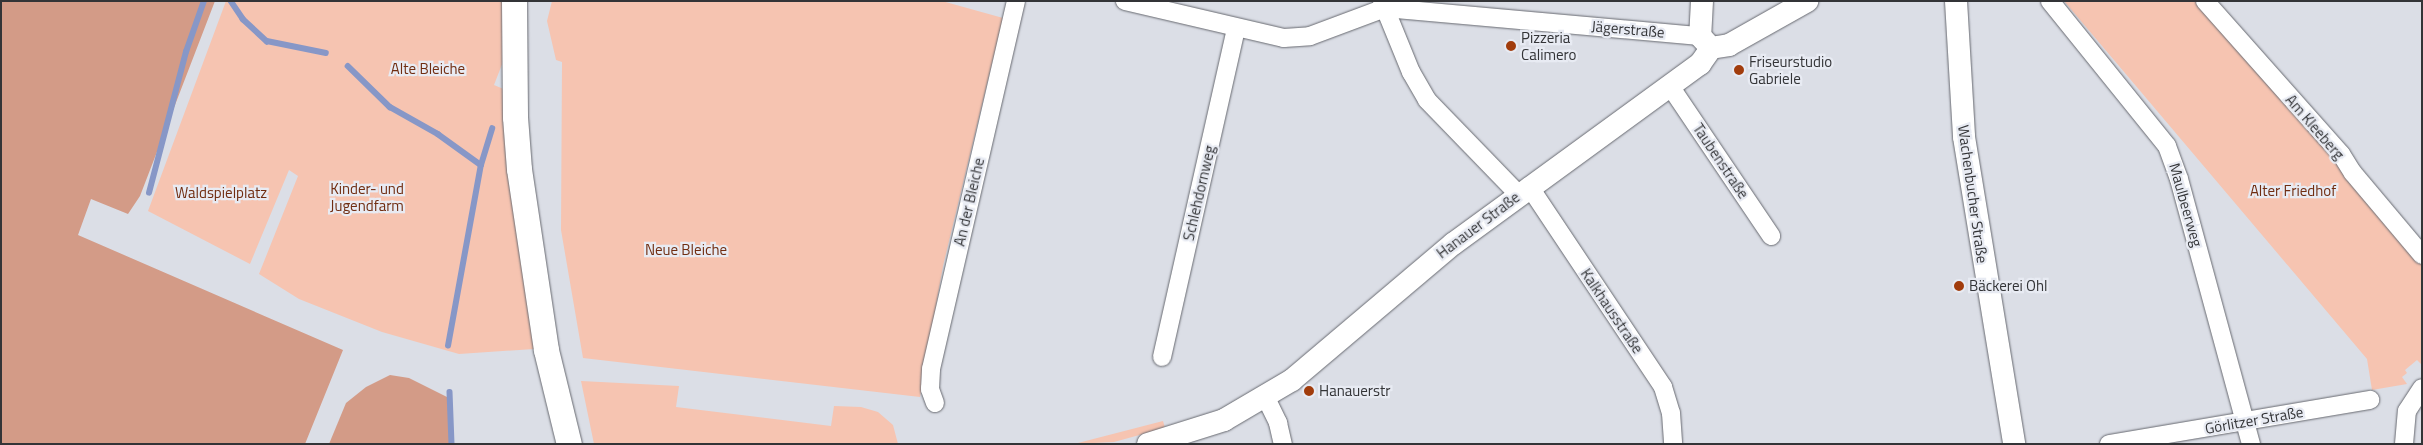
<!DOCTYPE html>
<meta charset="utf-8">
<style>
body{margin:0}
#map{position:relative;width:2423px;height:445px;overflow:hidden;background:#dbdee6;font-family:"Titillium Web",sans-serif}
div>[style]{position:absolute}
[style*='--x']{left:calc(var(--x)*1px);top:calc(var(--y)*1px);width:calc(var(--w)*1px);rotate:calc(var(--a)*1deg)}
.green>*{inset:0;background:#f6c4b1}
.forest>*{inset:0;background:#d39b87}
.stream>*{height:5.5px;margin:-2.75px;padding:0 2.75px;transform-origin:2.75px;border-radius:2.75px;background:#8797c7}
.roads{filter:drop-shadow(0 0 1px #676970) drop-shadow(0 0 1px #676970)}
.minor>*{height:18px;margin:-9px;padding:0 9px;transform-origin:9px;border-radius:9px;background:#fff}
.tertiary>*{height:22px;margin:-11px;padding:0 11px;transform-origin:11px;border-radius:11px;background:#fff}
.secondary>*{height:25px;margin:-12.5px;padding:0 12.5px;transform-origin:12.5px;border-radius:12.5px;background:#fff}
.dots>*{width:14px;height:14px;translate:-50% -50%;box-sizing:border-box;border:2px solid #e8ebf3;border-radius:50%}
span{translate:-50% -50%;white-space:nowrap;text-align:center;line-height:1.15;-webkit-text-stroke:4.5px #e8ebf3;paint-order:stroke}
.street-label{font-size:15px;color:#333437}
.poi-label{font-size:15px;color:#333437}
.left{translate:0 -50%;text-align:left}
.park-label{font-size:15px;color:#702d11}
.frame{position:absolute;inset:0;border:2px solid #333437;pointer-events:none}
</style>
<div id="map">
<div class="green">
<i style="clip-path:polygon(226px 1px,506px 1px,506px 54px,494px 85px,506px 90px,534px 349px,459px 354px,382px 332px,299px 299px,259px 274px,298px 176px,289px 170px,250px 264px,148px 211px)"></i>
<i style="clip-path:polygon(552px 1px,942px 1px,1003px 18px,943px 266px,920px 397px,583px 358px,561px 230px,562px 62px,556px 60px,547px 21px)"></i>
<i style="clip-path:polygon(2064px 1px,2197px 1px,2422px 261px,2422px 365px,2417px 360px,2405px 370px,2407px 373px,2402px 377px,2407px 384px,2372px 390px,2367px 359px)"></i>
<i style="clip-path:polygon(581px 381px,679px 386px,676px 407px,831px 426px,834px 406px,861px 407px,878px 412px,893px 425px,898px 444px,594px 444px)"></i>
<i style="clip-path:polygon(1163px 421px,1165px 428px,1114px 442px,1074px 444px)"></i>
</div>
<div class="forest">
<i style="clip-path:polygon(1px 1px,215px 1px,140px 196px,128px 214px,91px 199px,78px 235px,343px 350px,305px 444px,1px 444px)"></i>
<i style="clip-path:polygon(390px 375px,409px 378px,447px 397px,451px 444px,329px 444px,346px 403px,366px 387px)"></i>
</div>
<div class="stream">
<i style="--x:231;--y:1;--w:22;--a:56"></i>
<i style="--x:243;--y:19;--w:33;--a:43"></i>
<i style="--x:267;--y:41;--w:60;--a:11.5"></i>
<i style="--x:348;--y:66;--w:59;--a:44.3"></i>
<i style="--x:390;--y:107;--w:55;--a:29.4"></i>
<i style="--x:438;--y:134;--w:53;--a:35.8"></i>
<i style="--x:149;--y:193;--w:146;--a:-75.3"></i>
<i style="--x:186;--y:52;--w:54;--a:-70.6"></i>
<i style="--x:448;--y:346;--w:184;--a:-79.7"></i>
<i style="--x:481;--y:165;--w:38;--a:-73"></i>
<i style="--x:450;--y:392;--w:52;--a:87.8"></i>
</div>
<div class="roads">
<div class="minor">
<i style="--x:1125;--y:1;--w:163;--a:13.1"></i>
<i style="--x:1284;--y:38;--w:26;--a:-4"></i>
<i style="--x:1310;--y:36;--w:80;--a:-20.5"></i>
<i style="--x:1385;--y:8;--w:316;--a:5.1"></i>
<i style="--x:1382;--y:1;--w:77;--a:67.8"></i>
<i style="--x:1411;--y:72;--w:32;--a:60"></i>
<i style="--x:1427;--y:100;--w:131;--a:45.9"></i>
<i style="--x:2050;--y:1;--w:186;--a:51.1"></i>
<i style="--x:2167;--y:146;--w:35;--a:70"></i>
<i style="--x:2179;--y:179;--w:275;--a:74.8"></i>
<i style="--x:2205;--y:1;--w:205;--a:48.4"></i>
<i style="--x:2341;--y:154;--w:22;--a:58"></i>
<i style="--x:2353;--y:173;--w:107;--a:49.9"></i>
<i style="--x:1670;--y:86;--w:181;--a:56"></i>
<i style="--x:1529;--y:186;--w:242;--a:56.3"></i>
<i style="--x:1663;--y:387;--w:27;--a:73"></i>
<i style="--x:1671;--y:413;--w:31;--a:86"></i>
<i style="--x:1162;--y:357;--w:336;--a:-77.3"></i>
<i style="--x:1266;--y:398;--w:28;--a:64"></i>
<i style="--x:1278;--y:423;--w:22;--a:77"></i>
<i style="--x:935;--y:403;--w:15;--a:-110"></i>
<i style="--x:930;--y:389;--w:20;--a:-87"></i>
<i style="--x:931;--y:369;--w:378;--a:-77"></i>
<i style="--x:2109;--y:444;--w:265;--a:-9.6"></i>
<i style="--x:2404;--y:444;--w:33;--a:-85"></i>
<i style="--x:2407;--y:411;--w:27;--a:-57"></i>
</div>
<div class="tertiary">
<i style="--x:1702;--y:1;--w:35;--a:93"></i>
<i style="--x:1700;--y:36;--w:16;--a:47"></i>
<i style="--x:1956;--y:1;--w:136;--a:86.6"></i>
<i style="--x:1964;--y:137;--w:311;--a:80.7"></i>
<i style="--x:1711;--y:48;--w:18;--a:-9"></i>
<i style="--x:1729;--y:45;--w:90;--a:-29.4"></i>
<i style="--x:1148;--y:444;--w:80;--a:-17.5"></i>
<i style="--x:1224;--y:420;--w:79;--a:-30.5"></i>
<i style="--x:1292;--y:380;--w:211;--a:-40.2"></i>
<i style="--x:1453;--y:244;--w:306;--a:-36.1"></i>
<i style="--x:1700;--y:64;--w:19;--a:-55"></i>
</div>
<div class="secondary">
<i style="--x:514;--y:1;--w:116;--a:89.5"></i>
<i style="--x:515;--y:117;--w:52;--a:85.6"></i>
<i style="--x:519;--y:169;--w:183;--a:81.5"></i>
<i style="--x:546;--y:350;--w:97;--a:76.3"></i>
</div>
</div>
<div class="dots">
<i style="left:1511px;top:46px;background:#a13c0c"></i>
<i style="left:1739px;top:70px;background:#a13c0c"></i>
<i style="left:1959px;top:286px;background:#a13c0c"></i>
<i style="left:1309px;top:391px;background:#a13c0c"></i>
</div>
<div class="street-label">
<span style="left:1628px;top:29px;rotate:5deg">Jägerstraße</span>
<span style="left:2315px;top:127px;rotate:49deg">Am Kleeberg</span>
<span style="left:1721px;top:161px;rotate:56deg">Taubenstraße</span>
<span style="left:1199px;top:193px;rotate:-77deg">Schlehdornweg</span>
<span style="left:1973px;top:194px;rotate:82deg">Wachenbucher Straße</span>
<span style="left:969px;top:202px;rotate:-77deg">An der Bleiche</span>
<span style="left:2186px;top:205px;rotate:74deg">Maulbeerweg</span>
<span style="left:1478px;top:225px;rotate:-37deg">Hanauer Straße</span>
<span style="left:1612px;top:311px;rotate:56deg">Kalkhausstraße</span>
<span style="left:2254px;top:420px;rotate:-10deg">Görlitzer Straße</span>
</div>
<div class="poi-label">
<span class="left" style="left:1521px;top:46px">Pizzeria<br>Calimero</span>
<span class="left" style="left:1749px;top:70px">Friseurstudio<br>Gabriele</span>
<span class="left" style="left:1969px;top:286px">Bäckerei Ohl</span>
<span class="left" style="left:1319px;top:391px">Hanauerstr</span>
</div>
<div class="park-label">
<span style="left:428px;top:69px">Alte Bleiche</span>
<span style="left:367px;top:197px">Kinder- und<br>Jugendfarm</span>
<span style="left:2293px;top:191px">Alter Friedhof</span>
<span style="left:221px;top:193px">Waldspielplatz</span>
<span style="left:686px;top:250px">Neue Bleiche</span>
</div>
<div class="frame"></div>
</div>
